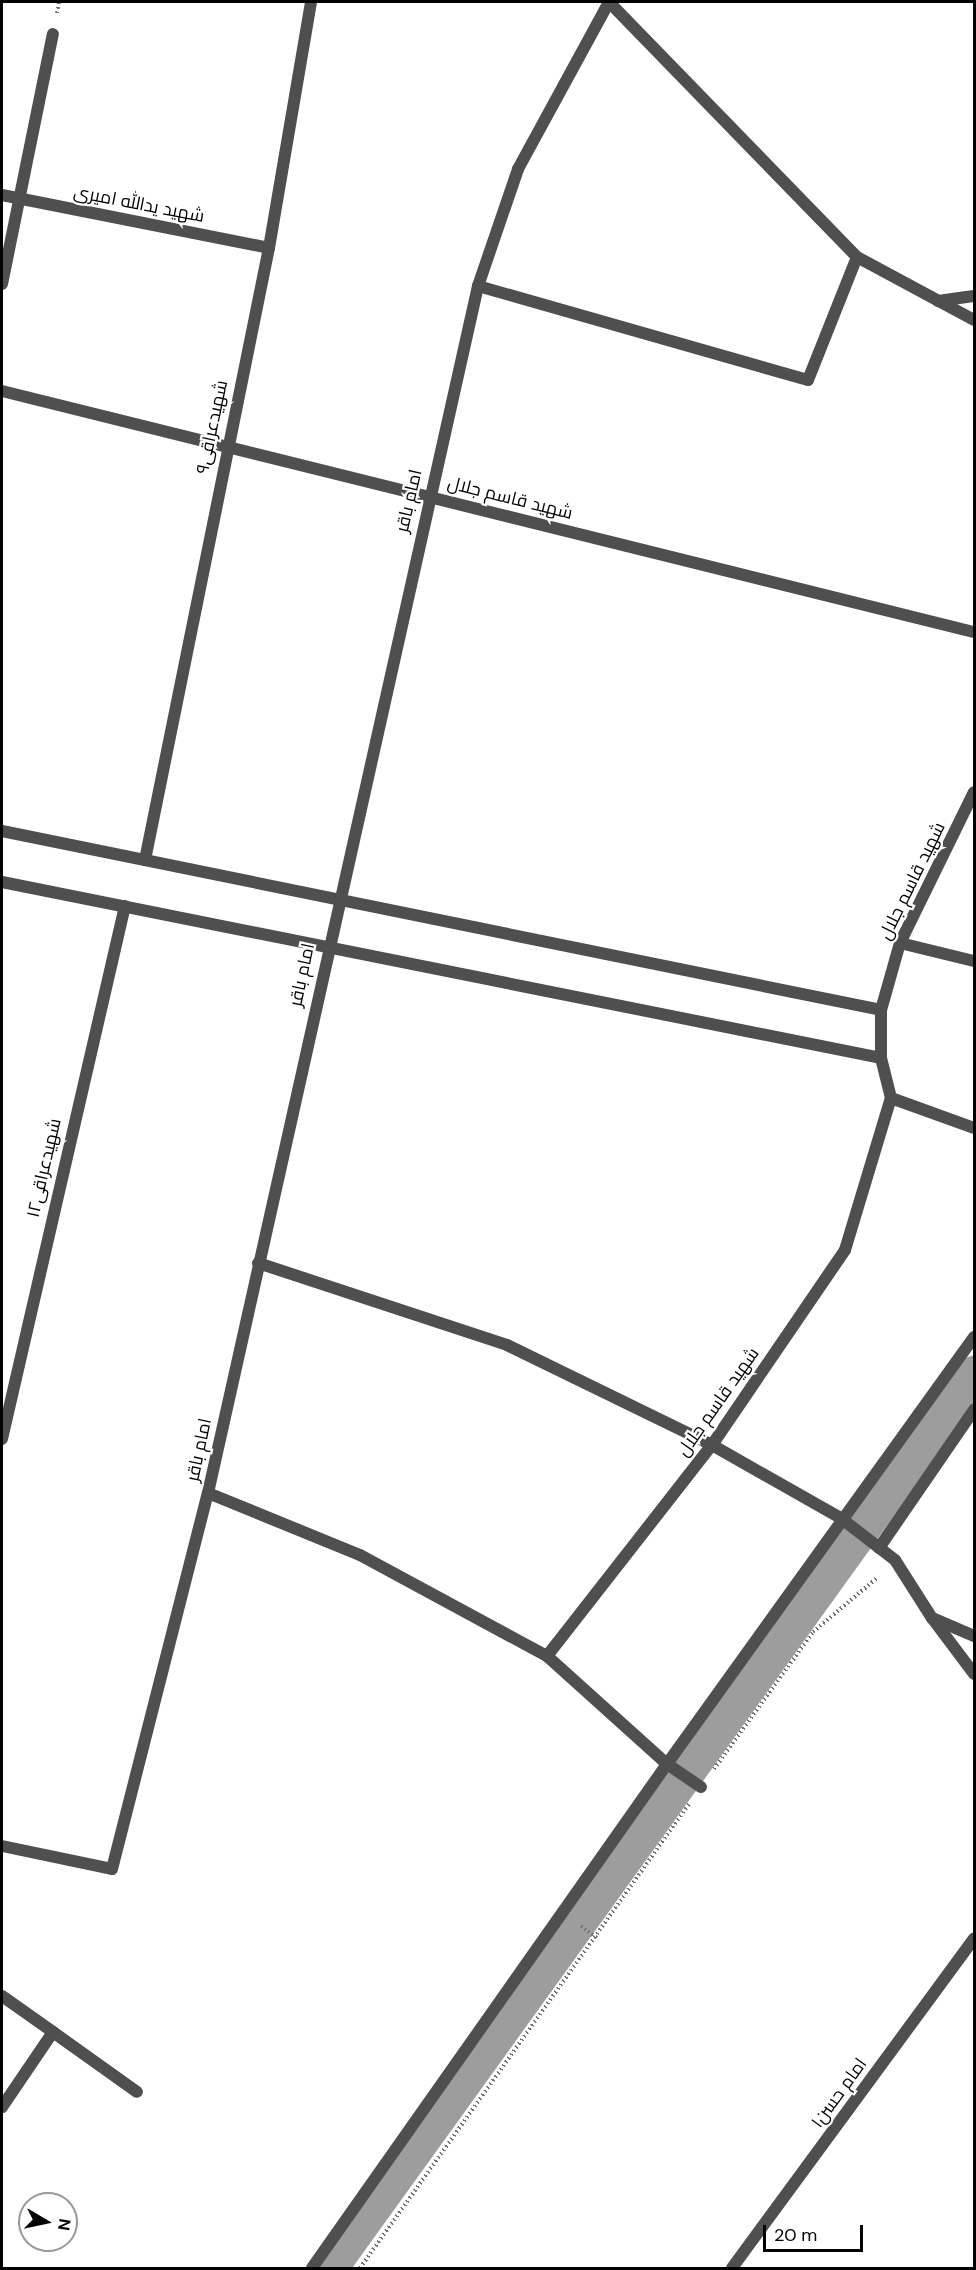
<!DOCTYPE html>
<meta charset="utf-8">
<style>
body{margin:0}
#map{position:relative;width:976px;height:2270px;overflow:hidden;background:#fff;font-family:"DM Sans",Cairo,sans-serif}
div>[style]{position:absolute}
[style*='--x']{left:calc(var(--x)*1px);top:calc(var(--y)*1px);width:calc(var(--w)*1px);rotate:calc(var(--a)*1deg)}
.canal>*{height:36px;margin:-18px;padding:0 18px;transform-origin:18px;border-radius:18px;background:#9d9d9d}
.path>*{height:4px;margin-top:-2px;transform-origin:0;background:repeating-linear-gradient(90deg,#717171 0 1.5px,transparent 0 4.5px)}
.service>*{height:12px;margin:-6px;padding:0 6px;transform-origin:6px;border-radius:6px;background:#4f4f4f}
.minor>*{height:12px;margin:-6px;padding:0 6px;transform-origin:6px;border-radius:6px;background:#4f4f4f}
span{translate:-50% -50%;white-space:nowrap;text-align:center;line-height:1.15;-webkit-text-stroke:4.5px #fff;paint-order:stroke}
.street-label{font-size:18px;color:#000}
.frame{position:absolute;inset:0;border:3px solid #000;pointer-events:none}
.north{position:absolute;left:18px;top:2192px;width:60px;height:60px;box-sizing:border-box;background:#fff;border:2px solid #999;border-radius:50%;rotate:99deg;font-size:16px;font-weight:700;line-height:24px;text-align:center;color:#000}
.north::after{content:'';display:block;margin:auto;width:21px;height:27px;background:#000;clip-path:polygon(50% 0,100% 100%,50% 72%,0 100%)}
.scale{position:absolute;left:763px;top:2225px;width:100px;height:27px;box-sizing:border-box;border:3px solid #000;border-top:0;padding-left:8px;font-size:18px;line-height:21px;white-space:nowrap;color:#000;-webkit-text-stroke:4px #fff;paint-order:stroke}
</style>
<div id="map">
<div class="canal">
<i style="--x:330;--y:2268;--w:1102;--a:-54.23"></i>
</div>
<div class="path">
<i style="--x:57;--y:13;--w:11;--a:-80"></i>
<i style="--x:714;--y:1769;--w:169;--a:-54.1"></i>
<i style="--x:813;--y:1632;--w:85;--a:-40.2"></i>
<i style="--x:581;--y:1926;--w:20;--a:37"></i>
<i style="--x:360;--y:2268;--w:569;--a:-54.66"></i>
</div>
<div class="service">
<i style="--x:2;--y:284;--w:255;--a:-78.5"></i>
<i style="--x:667;--y:1764;--w:41;--a:34.1"></i>
<i style="--x:2;--y:1996;--w:62;--a:35.2"></i>
<i style="--x:53;--y:2032;--w:91;--a:124.2"></i>
<i style="--x:53;--y:2032;--w:103;--a:35.5"></i>
</div>
<div class="minor">
<i style="--x:611;--y:4;--w:353;--a:45.8"></i>
<i style="--x:857;--y:257;--w:133;--a:28.3"></i>
<i style="--x:2;--y:195;--w:272;--a:11.2"></i>
<i style="--x:478;--y:286;--w:343;--a:15.9"></i>
<i style="--x:808;--y:380;--w:132;--a:-68.3"></i>
<i style="--x:938;--y:301;--w:36;--a:-8"></i>
<i style="--x:2;--y:391;--w:1001;--a:13.93"></i>
<i style="--x:2;--y:831;--w:897;--a:11.51"></i>
<i style="--x:145;--y:860;--w:624;--a:-78.55"></i>
<i style="--x:269;--y:248;--w:250;--a:-80.3"></i>
<i style="--x:2;--y:882;--w:896;--a:11.32"></i>
<i style="--x:900;--y:943;--w:76;--a:13.7"></i>
<i style="--x:891;--y:1098;--w:88;--a:19.9"></i>
<i style="--x:258;--y:1263;--w:262;--a:18.2"></i>
<i style="--x:507;--y:1345;--w:228;--a:26"></i>
<i style="--x:712;--y:1445;--w:150;--a:29.6"></i>
<i style="--x:842;--y:1519;--w:67;--a:37.7"></i>
<i style="--x:895;--y:1560;--w:69;--a:57.5"></i>
<i style="--x:2;--y:1439;--w:547;--a:-77.01"></i>
<i style="--x:208;--y:1493;--w:164;--a:22.2"></i>
<i style="--x:360;--y:1555;--w:213;--a:28.4"></i>
<i style="--x:547;--y:1656;--w:268;--a:-52"></i>
<i style="--x:712;--y:1445;--w:236;--a:-55.7"></i>
<i style="--x:845;--y:1250;--w:159;--a:-73.2"></i>
<i style="--x:891;--y:1098;--w:41;--a:-104"></i>
<i style="--x:881;--y:1058;--w:48;--a:-90"></i>
<i style="--x:881;--y:1010;--w:70;--a:-74.2"></i>
<i style="--x:900;--y:943;--w:168;--a:-63.9"></i>
<i style="--x:879;--y:1548;--w:168;--a:-55.5"></i>
<i style="--x:974;--y:1636;--w:46;--a:-156.8"></i>
<i style="--x:932;--y:1618;--w:70;--a:53.1"></i>
<i style="--x:547;--y:1656;--w:161;--a:42"></i>
<i style="--x:667;--y:1764;--w:526;--a:-54.29"></i>
<i style="--x:2;--y:1846;--w:112;--a:11.8"></i>
<i style="--x:112;--y:1869;--w:388;--a:-75.7"></i>
<i style="--x:208;--y:1493;--w:1237;--a:-77.39"></i>
<i style="--x:478;--y:286;--w:124;--a:-71.1"></i>
<i style="--x:518;--y:169;--w:190;--a:-61.4"></i>
<i style="--x:312;--y:2268;--w:616;--a:-54.84"></i>
<i style="--x:732;--y:2268;--w:409;--a:-53.7"></i>
</div>
<div class="street-label">
<span style="left:139px;top:204px;rotate:11deg">شهید یدالله امیری</span>
<span style="left:212px;top:427px;rotate:-78deg">شهیدعراقی۹</span>
<span style="left:510px;top:498px;rotate:14deg">شهید قاسم جلال</span>
<span style="left:409px;top:501px;rotate:-77deg">امام باقر</span>
<span style="left:912px;top:881px;rotate:-64deg">شهید قاسم جلال</span>
<span style="left:302px;top:975px;rotate:-78deg">امام باقر</span>
<span style="left:44px;top:1168px;rotate:-77deg">شهیدعراقی۱۲</span>
<span style="left:718px;top:1402px;rotate:-55deg">شهید قاسم جلال</span>
<span style="left:199px;top:1450px;rotate:-78deg">امام باقر</span>
<span style="left:839px;top:2093px;rotate:-54deg">امام حسن۱</span>
</div>
<div class="frame"></div>
<div class="north">N</div>
<div class="scale">20 m</div>
</div>
